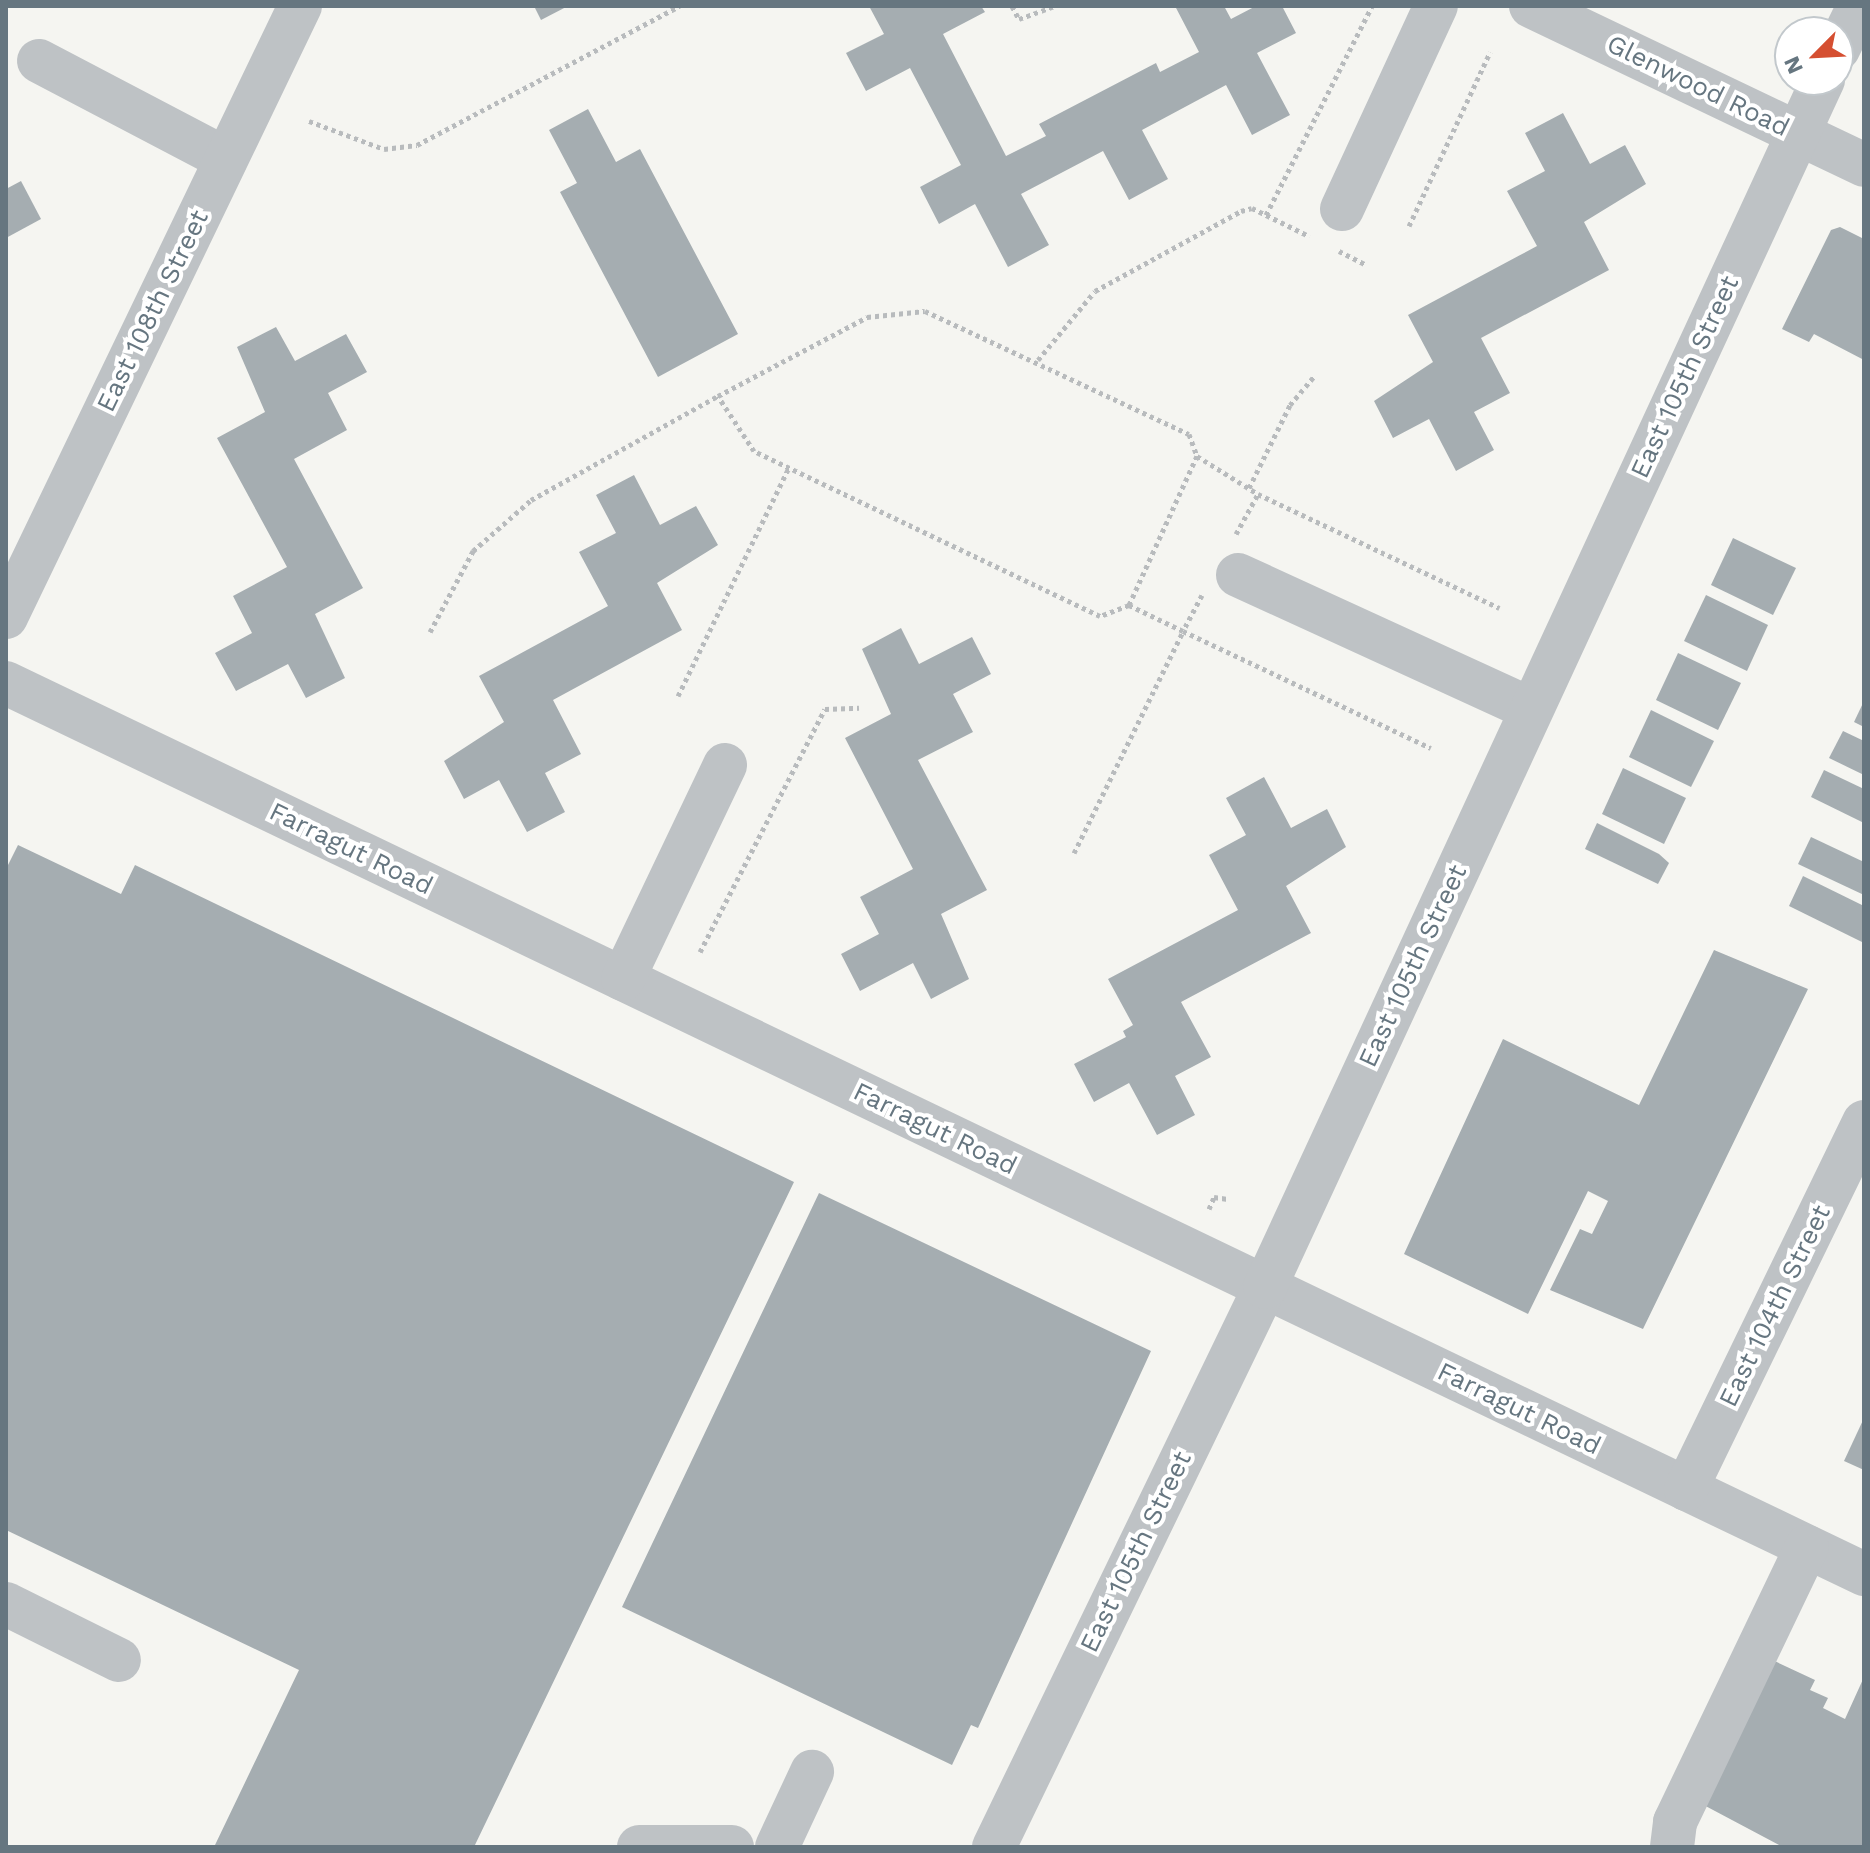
<!DOCTYPE html>
<style>
body{margin:0}
#map{position:relative;width:1870px;height:1853px;overflow:hidden;background:#f5f5f1;font-family:"Work Sans",sans-serif}
div>[style]{position:absolute}
[style*='--x']{left:calc(var(--x)*1px);top:calc(var(--y)*1px);width:calc(var(--w)*1px);rotate:calc(var(--a)*1deg)}
.building>*{inset:0;background:#a5adb1}
.path>*{height:5px;margin-top:-2.5px;transform-origin:0;background:repeating-linear-gradient(90deg,#b8bbbd 0 4px,transparent 0 8px)}
.minor>*{height:44px;margin:-22px;padding:0 22px;transform-origin:22px;border-radius:22px;background:#bec2c5}
span{translate:-50% -50%;white-space:nowrap;text-align:center;line-height:1.15;-webkit-text-stroke:8px #fff;paint-order:stroke}
.street-label{font-size:26px;color:#667680}
.frame{position:absolute;inset:0;border:8px solid #667680;pointer-events:none}
.north{position:absolute;left:1774px;top:16px;width:80px;height:80px;box-sizing:border-box;background:#fff;border:2px solid #c2c8cc;border-radius:50%;rotate:246deg;font-size:22px;font-weight:700;line-height:32px;text-align:center;color:#667680}
.north::after{content:'';display:block;margin:auto;width:28px;height:36px;background:#d54f31;clip-path:polygon(50% 0,100% 100%,50% 72%,0 100%)}
</style>
<div id="map">
<div class="building">
<i style="clip-path:polygon(534px 6px,568px 6px,541px 20px)"></i>
<i style="clip-path:polygon(869px 6px,981px 6px,985px 12px,943px 34px,1006px 156px,1046px 136px,1039px 124px,1156px 63px,1160px 72px,1199px 52px,1175px 6px,1224px 6px,1231px 19px,1256px 6px,1282px 6px,1296px 33px,1257px 53px,1290px 115px,1252px 135px,1226px 85px,1142px 130px,1168px 179px,1129px 200px,1103px 151px,1021px 194px,1049px 245px,1008px 267px,975px 204px,939px 224px,920px 187px,961px 165px,910px 68px,866px 91px,846px 53px,884px 34px)"></i>
<i style="clip-path:polygon(588px 109px,616px 162px,640px 149px,738px 334px,658px 377px,560px 192px,577px 183px,549px 130px)"></i>
<i style="clip-path:polygon(1563px 113px,1590px 164px,1625px 145px,1646px 184px,1584px 222px,1609px 270px,1481px 338px,1510px 393px,1474px 412px,1494px 450px,1456px 471px,1429px 419px,1393px 438px,1374px 401px,1433px 362px,1408px 315px,1537px 246px,1507px 191px,1545px 171px,1525px 133px)"></i>
<i style="clip-path:polygon(21px 181px,41px 219px,6px 238px,6px 189px)"></i>
<i style="clip-path:polygon(1840px 227px,1864px 239px,1864px 360px,1814px 334px,1809px 342px,1782px 329px,1831px 230px)"></i>
<i style="clip-path:polygon(276px 327px,295px 361px,346px 334px,367px 372px,328px 393px,347px 430px,294px 459px,363px 588px,315px 614px,345px 678px,306px 698px,288px 664px,236px 691px,215px 653px,252px 633px,233px 596px,287px 567px,217px 438px,265px 412px,237px 347px)"></i>
<i style="clip-path:polygon(634px 475px,660px 525px,696px 506px,718px 545px,657px 583px,682px 630px,553px 700px,581px 754px,545px 773px,565px 812px,527px 832px,499px 780px,464px 799px,444px 761px,504px 722px,479px 676px,608px 606px,579px 552px,616px 533px,596px 495px)"></i>
<i style="clip-path:polygon(1733px 538px,1796px 568px,1773px 615px,1711px 585px)"></i>
<i style="clip-path:polygon(1706px 595px,1768px 625px,1747px 671px,1684px 641px)"></i>
<i style="clip-path:polygon(901px 628px,919px 664px,972px 637px,991px 674px,953px 694px,973px 732px,918px 760px,987px 890px,941px 914px,969px 979px,931px 999px,913px 963px,860px 991px,841px 954px,879px 934px,860px 897px,913px 869px,845px 738px,891px 714px,862px 649px)"></i>
<i style="clip-path:polygon(1678px 653px,1741px 683px,1718px 730px,1656px 700px)"></i>
<i style="clip-path:polygon(1864px 701px,1864px 727px,1854px 722px)"></i>
<i style="clip-path:polygon(1651px 710px,1714px 741px,1691px 787px,1629px 757px)"></i>
<i style="clip-path:polygon(1843px 731px,1864px 741px,1864px 775px,1829px 758px)"></i>
<i style="clip-path:polygon(1623px 768px,1686px 798px,1664px 844px,1602px 814px)"></i>
<i style="clip-path:polygon(1824px 770px,1864px 789px,1864px 823px,1811px 797px)"></i>
<i style="clip-path:polygon(1264px 777px,1291px 828px,1327px 809px,1346px 847px,1286px 886px,1311px 933px,1181px 1002px,1211px 1057px,1175px 1076px,1195px 1115px,1157px 1135px,1129px 1083px,1094px 1102px,1074px 1064px,1126px 1037px,1123px 1031px,1133px 1025px,1108px 979px,1238px 910px,1209px 855px,1246px 835px,1226px 798px)"></i>
<i style="clip-path:polygon(1597px 823px,1659px 854px,1669px 863px,1658px 884px,1585px 849px)"></i>
<i style="clip-path:polygon(1811px 837px,1864px 862px,1864px 895px,1798px 864px)"></i>
<i style="clip-path:polygon(18px 845px,121px 894px,135px 865px,794px 1182px,474px 1847px,215px 1845px,299px 1670px,6px 1530px,6px 869px)"></i>
<i style="clip-path:polygon(1803px 876px,1864px 906px,1864px 943px,1789px 906px)"></i>
<i style="clip-path:polygon(1714px 950px,1808px 989px,1643px 1329px,1550px 1290px,1580px 1229px,1592px 1234px,1608px 1201px,1588px 1191px,1528px 1314px,1404px 1254px,1503px 1039px,1639px 1105px)"></i>
<i style="clip-path:polygon(819px 1193px,1151px 1351px,978px 1728px,971px 1725px,952px 1765px,622px 1607px)"></i>
<i style="clip-path:polygon(1864px 1418px,1864px 1470px,1844px 1461px)"></i>
<i style="clip-path:polygon(1766px 1657px,1815px 1680px,1810px 1690px,1828px 1698px,1823px 1708px,1845px 1719px,1864px 1677px,1864px 1847px,1783px 1847px,1698px 1802px)"></i>
</div>
<div class="path">
<i style="--x:1012;--y:6;--w:15;--a:62"></i>
<i style="--x:1019;--y:19;--w:38;--a:-20"></i>
<i style="--x:309;--y:121;--w:80;--a:20.5"></i>
<i style="--x:384;--y:149;--w:33;--a:-7"></i>
<i style="--x:417;--y:145;--w:297;--a:-27.9"></i>
<i style="--x:1266;--y:215;--w:234;--a:-63.1"></i>
<i style="--x:1409;--y:226;--w:192;--a:-65"></i>
<i style="--x:1339;--y:251;--w:31;--a:27"></i>
<i style="--x:1038;--y:360;--w:89;--a:-50.4"></i>
<i style="--x:1095;--y:291;--w:166;--a:-28.7"></i>
<i style="--x:1241;--y:211;--w:11;--a:-15"></i>
<i style="--x:1252;--y:208;--w:64;--a:26.2"></i>
<i style="--x:1249;--y:488;--w:93;--a:-63.7"></i>
<i style="--x:1290;--y:405;--w:39;--a:-50"></i>
<i style="--x:1236;--y:534;--w:46;--a:-61.2"></i>
<i style="--x:1258;--y:494;--w:267;--a:25.3"></i>
<i style="--x:1202;--y:595;--w:41;--a:117.8"></i>
<i style="--x:1183;--y:631;--w:274;--a:25.3"></i>
<i style="--x:1129;--y:605;--w:31;--a:159"></i>
<i style="--x:1100;--y:616;--w:383;--a:-154.5"></i>
<i style="--x:754;--y:451;--w:66;--a:-123.2"></i>
<i style="--x:718;--y:396;--w:169;--a:-27.9"></i>
<i style="--x:867;--y:317;--w:58;--a:-5.9"></i>
<i style="--x:925;--y:311;--w:291;--a:25"></i>
<i style="--x:1189;--y:434;--w:23;--a:70"></i>
<i style="--x:430;--y:632;--w:92;--a:-62"></i>
<i style="--x:473;--y:551;--w:77;--a:-41.3"></i>
<i style="--x:531;--y:500;--w:214;--a:-29.1"></i>
<i style="--x:678;--y:696;--w:254;--a:-64.1"></i>
<i style="--x:1074;--y:853;--w:247;--a:-63.8"></i>
<i style="--x:1183;--y:631;--w:60;--a:-154.3"></i>
<i style="--x:1129;--y:605;--w:164;--a:-65.5"></i>
<i style="--x:1197;--y:456;--w:72;--a:31.9"></i>
<i style="--x:700;--y:952;--w:273;--a:-62.8"></i>
<i style="--x:825;--y:709;--w:34;--a:-2"></i>
<i style="--x:1209;--y:1209;--w:13;--a:-67"></i>
<i style="--x:1214;--y:1197;--w:14;--a:8"></i>
</div>
<div class="minor">
<i style="--x:1531;--y:6;--w:369;--a:25.5"></i>
<i style="--x:1838;--y:49;--w:48;--a:-64"></i>
<i style="--x:39;--y:61;--w:211;--a:27.7"></i>
<i style="--x:1342;--y:209;--w:224;--a:-65.2"></i>
<i style="--x:1238;--y:575;--w:322;--a:24.6"></i>
<i style="--x:6;--y:617;--w:678;--a:-64.3"></i>
<i style="--x:6;--y:683;--w:2061;--a:25.62"></i>
<i style="--x:623;--y:979;--w:237;--a:-64.5"></i>
<i style="--x:1686;--y:1489;--w:408;--a:-64.1"></i>
<i style="--x:6;--y:1604;--w:126;--a:26.4"></i>
<i style="--x:639;--y:1847;--w:93;--a:0"></i>
<i style="--x:777;--y:1847;--w:83;--a:-65"></i>
<i style="--x:994;--y:1847;--w:622;--a:-64.18"></i>
<i style="--x:1265;--y:1287;--w:1330;--a:-65.19"></i>
<i style="--x:1672;--y:1847;--w:25;--a:-83"></i>
<i style="--x:1675;--y:1822;--w:305;--a:-64.4"></i>
</div>
<div class="street-label">
<span style="left:1698px;top:86px;rotate:26deg">Glenwood Road</span>
<span style="left:153px;top:311px;rotate:-64deg">East 108th Street</span>
<span style="left:1685px;top:377px;rotate:-65deg">East 105th Street</span>
<span style="left:351px;top:849px;rotate:26deg">Farragut Road</span>
<span style="left:1413px;top:966px;rotate:-65deg">East 105th Street</span>
<span style="left:935px;top:1129px;rotate:26deg">Farragut Road</span>
<span style="left:1775px;top:1306px;rotate:-64deg">East 104th Street</span>
<span style="left:1519px;top:1409px;rotate:26deg">Farragut Road</span>
<span style="left:1136px;top:1552px;rotate:-64deg">East 105th Street</span>
</div>
<div class="frame"></div>
<div class="north">N</div>
</div>
